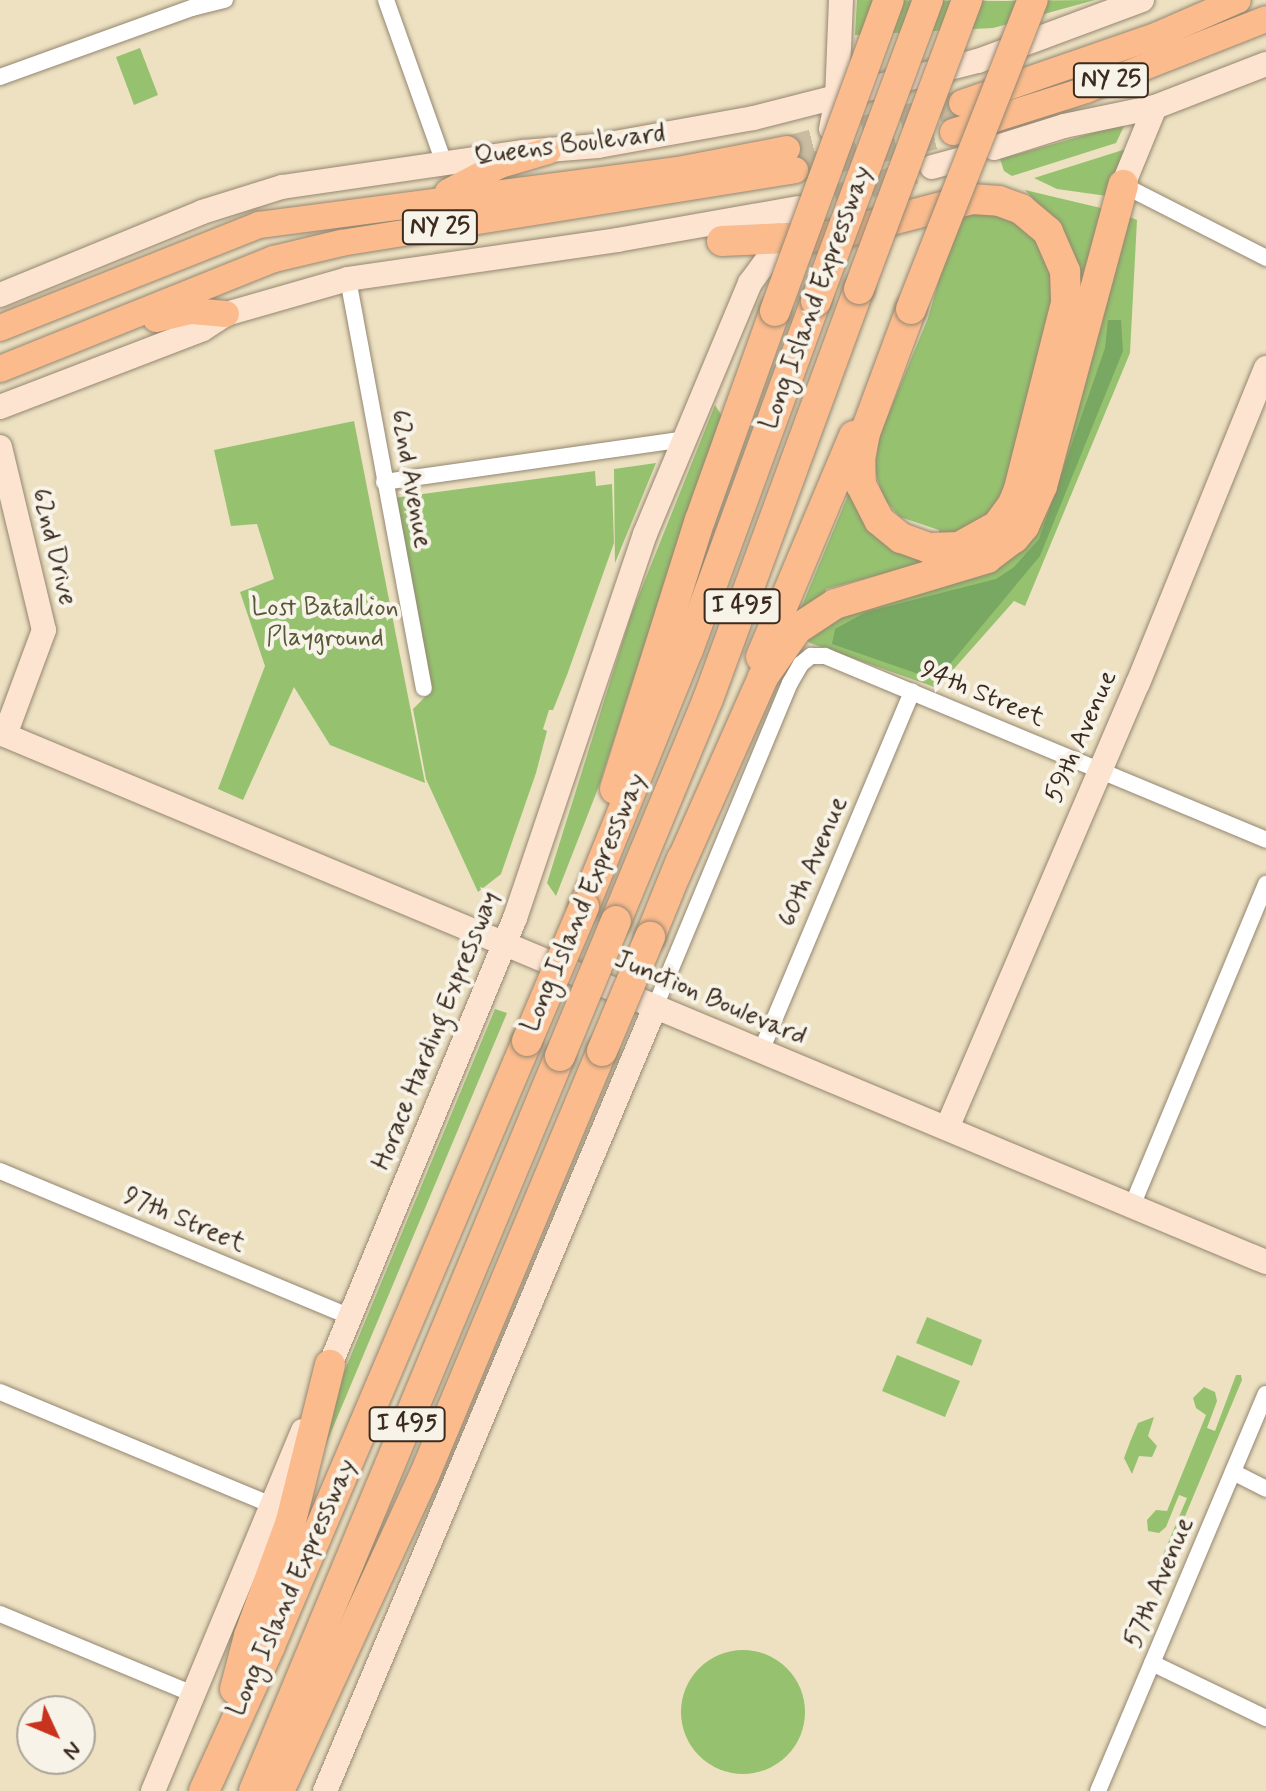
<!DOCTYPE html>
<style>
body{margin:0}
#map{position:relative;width:1266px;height:1791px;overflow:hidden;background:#ede1c2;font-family:Mynerve,sans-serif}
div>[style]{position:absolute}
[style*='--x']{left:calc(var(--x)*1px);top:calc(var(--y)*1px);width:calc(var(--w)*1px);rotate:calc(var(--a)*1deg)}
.green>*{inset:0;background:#96c270}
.round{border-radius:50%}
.forest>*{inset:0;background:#78a862}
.secondary-tunnel>*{height:24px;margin-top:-12px;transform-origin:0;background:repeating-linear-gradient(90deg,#c9bca1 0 24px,transparent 0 36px)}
.primary-tunnel>*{height:26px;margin-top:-13px;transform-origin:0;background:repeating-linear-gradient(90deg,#c9bca1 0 26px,transparent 0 39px)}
.roads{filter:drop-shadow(0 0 2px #948670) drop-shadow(0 0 2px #948670)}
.street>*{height:16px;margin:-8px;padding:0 8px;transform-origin:8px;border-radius:8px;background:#fff}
.secondary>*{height:24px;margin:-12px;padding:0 12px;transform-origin:12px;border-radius:12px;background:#fde4d1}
.primary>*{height:26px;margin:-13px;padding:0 13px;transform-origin:13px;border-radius:13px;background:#fbbb8d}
.highway>*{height:30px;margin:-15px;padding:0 15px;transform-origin:15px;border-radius:15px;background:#fbbb8d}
.bridges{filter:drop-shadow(0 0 2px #948670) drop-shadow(0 0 2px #948670)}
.highway-bridge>*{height:30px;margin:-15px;padding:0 15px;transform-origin:15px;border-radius:15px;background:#fbbb8d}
span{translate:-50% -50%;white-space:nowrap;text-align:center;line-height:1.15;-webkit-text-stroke:8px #f7f3e8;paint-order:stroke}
.shield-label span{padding:2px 6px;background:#f7f3e8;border:2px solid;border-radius:6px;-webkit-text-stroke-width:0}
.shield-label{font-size:24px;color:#3b2a1e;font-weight:700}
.street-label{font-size:26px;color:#3b2a1e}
.park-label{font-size:26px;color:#565837}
.north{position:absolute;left:16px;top:1695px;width:80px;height:80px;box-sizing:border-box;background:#f7f3e8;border:2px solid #aca397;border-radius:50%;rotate:134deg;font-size:22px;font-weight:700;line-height:32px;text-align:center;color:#3b2a1e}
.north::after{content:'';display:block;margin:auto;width:28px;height:36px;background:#c8321e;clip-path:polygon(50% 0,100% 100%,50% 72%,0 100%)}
</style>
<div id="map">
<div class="green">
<i style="clip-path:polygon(857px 0,1004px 1px,1095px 0,993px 28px,855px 35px)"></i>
<i style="clip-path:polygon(140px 48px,158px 95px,134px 105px,116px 57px)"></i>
<i style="clip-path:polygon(1125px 124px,1116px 143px,1012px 176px,1004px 171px,1000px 159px)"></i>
<i style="clip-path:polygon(1126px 149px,1107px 196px,1057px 189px,1034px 178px)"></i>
<i style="clip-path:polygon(1025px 190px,1105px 209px,1080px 288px,1047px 214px)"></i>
<i style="clip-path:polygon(988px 209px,1039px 233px,1060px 294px,1019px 472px,979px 529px,939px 536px,939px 530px,900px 517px,883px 498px,875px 471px,878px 439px,928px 318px,957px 216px)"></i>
<i style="clip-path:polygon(1127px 216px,1137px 220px,1130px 353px,1025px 606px,1014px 601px,937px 688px,810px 643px,804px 638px,820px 624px,982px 573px)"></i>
<i style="clip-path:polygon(715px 405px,722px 416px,694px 491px,599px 786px,556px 896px,547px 883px,631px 615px)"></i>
<i style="clip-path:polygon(354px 421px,425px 783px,330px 745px,294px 687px,243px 800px,218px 789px,265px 666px,240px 592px,274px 579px,257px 524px,231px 526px,214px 450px)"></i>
<i style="clip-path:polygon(656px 463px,615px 563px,614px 469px)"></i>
<i style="clip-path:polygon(595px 471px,596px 486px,612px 484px,614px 543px,567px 675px,553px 710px,549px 710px,543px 729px,547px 731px,536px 773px,501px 874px,478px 892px,426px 779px,413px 709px,430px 692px,393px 498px)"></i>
<i style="clip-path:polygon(849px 493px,943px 558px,826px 589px,823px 601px,807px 612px,801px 608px)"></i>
<i style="clip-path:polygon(495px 1009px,507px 1013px,321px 1456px,344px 1372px)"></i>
<i style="clip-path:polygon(927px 1317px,982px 1340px,972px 1366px,916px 1343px)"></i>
<i style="clip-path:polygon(897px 1355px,960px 1381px,945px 1417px,882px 1391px)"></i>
<i style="clip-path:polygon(1236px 1375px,1241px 1375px,1242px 1380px,1165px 1564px,1158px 1566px,1187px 1498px,1179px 1495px,1166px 1527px,1159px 1533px,1148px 1531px,1147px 1520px,1156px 1510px,1167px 1511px,1204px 1420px,1206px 1415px,1196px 1408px,1193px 1398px,1204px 1387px,1215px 1392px,1217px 1401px,1207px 1428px,1215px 1431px)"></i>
<i style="clip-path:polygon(1154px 1417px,1148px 1436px,1157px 1446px,1152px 1457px,1139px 1456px,1132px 1474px,1124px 1458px,1130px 1442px,1138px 1423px)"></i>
<i class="round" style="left:681px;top:1650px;width:124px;height:124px"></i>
</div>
<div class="forest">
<i style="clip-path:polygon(1108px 320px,1121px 320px,1123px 351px,1040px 556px,941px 675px,933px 679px,832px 644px,835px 629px,866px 612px,996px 579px,1014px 567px,1039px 539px,1105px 348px)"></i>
</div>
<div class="secondary-tunnel">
<i style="--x:801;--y:208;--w:119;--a:-17.7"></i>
</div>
<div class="primary-tunnel">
<i style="--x:787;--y:149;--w:181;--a:-14.7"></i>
<i style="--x:795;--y:170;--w:163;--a:-13.5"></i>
</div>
<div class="roads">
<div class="street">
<i style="--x:386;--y:0;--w:173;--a:70.4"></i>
<i style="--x:0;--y:77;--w:204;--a:-19.8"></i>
<i style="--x:192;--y:8;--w:34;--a:-14"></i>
<i style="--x:1123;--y:185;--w:161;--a:27"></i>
<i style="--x:348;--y:279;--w:416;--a:79.5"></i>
<i style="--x:384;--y:482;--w:305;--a:-8.1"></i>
<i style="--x:655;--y:1007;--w:351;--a:-67.4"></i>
<i style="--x:790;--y:683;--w:22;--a:-60"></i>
<i style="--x:801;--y:664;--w:13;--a:-39"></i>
<i style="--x:811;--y:656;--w:14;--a:0"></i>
<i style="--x:825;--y:656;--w:478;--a:22.6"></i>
<i style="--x:761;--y:1051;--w:390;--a:-67.2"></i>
<i style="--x:0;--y:1171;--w:378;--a:22.6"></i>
<i style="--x:1132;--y:1206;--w:349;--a:-67.4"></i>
<i style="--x:0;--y:1392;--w:295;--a:22.6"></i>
<i style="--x:1233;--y:1472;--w:37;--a:27"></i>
<i style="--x:0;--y:1614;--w:209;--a:22.5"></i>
<i style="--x:1152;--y:1663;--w:127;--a:25.8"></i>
<i style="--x:1098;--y:1791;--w:431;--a:-67.1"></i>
</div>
<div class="secondary">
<i style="--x:831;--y:129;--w:31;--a:-79"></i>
<i style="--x:837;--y:99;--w:99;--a:-87.7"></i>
<i style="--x:994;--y:148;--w:73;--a:-17.4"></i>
<i style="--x:1064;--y:126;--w:93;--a:-11.8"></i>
<i style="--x:1155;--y:107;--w:119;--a:-21.2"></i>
<i style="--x:932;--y:167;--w:27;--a:-15"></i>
<i style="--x:1123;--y:185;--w:84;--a:-67.7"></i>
<i style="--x:0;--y:295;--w:218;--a:-22.3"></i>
<i style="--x:202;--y:212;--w:84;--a:-17.4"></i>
<i style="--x:282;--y:187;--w:244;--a:-8.3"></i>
<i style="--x:523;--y:152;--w:75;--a:-4.6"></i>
<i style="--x:598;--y:146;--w:158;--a:-10.2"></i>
<i style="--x:754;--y:118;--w:231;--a:-14.3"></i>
<i style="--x:978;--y:61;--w:175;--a:-20.4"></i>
<i style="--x:0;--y:407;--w:217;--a:-21"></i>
<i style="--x:203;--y:329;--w:27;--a:-33"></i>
<i style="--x:226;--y:314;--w:127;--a:-16"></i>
<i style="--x:348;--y:279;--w:272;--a:-8.2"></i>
<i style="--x:617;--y:240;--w:184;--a:-10"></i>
<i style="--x:0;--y:447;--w:188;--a:76.5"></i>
<i style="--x:44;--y:630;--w:112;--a:110.4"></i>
<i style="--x:0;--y:733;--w:1372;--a:22.68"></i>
<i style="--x:947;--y:1128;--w:484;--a:-66.8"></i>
<i style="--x:1138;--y:683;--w:340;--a:-67.9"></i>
<i style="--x:323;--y:1382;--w:502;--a:-67.52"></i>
<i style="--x:515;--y:918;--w:405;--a:-71.3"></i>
<i style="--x:645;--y:534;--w:272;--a:-67.3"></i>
<i style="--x:750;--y:283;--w:67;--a:-53.5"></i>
<i style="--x:153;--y:1791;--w:390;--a:-67.4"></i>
<i style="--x:325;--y:1791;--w:851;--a:-67.17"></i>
</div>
<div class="primary">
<i style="--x:962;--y:103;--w:207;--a:-19.1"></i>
<i style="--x:1158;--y:35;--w:87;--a:-23.6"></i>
<i style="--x:953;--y:132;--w:139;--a:-17.5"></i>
<i style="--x:1086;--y:90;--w:193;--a:-21.5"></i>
<i style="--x:448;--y:192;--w:59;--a:-27.4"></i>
<i style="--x:500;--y:165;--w:50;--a:-16.3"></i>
<i style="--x:156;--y:319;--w:37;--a:-13"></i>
<i style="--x:192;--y:311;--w:34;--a:5"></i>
<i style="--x:0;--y:328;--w:279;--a:-21.7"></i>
<i style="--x:259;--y:225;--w:423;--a:-7.5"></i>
<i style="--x:678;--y:170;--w:111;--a:-10.9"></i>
<i style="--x:0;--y:369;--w:295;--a:-21.9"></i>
<i style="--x:274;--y:259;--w:69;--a:-13.4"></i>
<i style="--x:341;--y:243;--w:460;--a:-9.1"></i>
</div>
<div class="highway">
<i style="--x:722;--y:241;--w:108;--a:-2.7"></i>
<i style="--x:830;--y:236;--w:147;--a:-14.6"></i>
<i style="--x:972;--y:199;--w:27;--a:4"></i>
<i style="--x:999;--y:201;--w:23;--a:20"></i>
<i style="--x:1021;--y:209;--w:35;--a:40"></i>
<i style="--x:1048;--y:232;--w:43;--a:66.4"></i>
<i style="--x:1065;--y:271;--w:32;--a:88"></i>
<i style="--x:1066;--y:303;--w:192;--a:104.2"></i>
<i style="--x:1019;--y:489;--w:16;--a:112"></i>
<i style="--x:1013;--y:504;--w:27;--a:126"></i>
<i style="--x:997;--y:526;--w:43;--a:151.1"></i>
<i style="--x:959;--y:547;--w:30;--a:178"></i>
<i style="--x:929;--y:548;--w:30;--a:-160"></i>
<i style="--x:901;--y:538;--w:28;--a:-141"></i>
<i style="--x:879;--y:520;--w:39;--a:-117"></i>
<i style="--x:861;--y:485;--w:26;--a:-92"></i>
<i style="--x:860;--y:459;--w:26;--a:-79"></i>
<i style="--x:865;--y:433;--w:132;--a:-69.6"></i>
<i style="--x:761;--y:657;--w:240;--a:-67.2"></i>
<i style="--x:615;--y:789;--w:282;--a:-72.5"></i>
<i style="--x:700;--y:520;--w:222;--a:-70.3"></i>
<i style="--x:675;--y:876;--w:218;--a:-66.1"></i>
<i style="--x:763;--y:677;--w:59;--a:-54.7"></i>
<i style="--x:797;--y:629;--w:45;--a:-33.3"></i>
<i style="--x:835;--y:604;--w:159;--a:-16.8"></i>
<i style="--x:987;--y:558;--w:34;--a:-37"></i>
<i style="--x:1014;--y:538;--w:16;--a:-50"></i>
<i style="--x:1024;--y:526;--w:44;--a:-65.8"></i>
<i style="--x:1042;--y:486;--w:312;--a:-74.9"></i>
<i style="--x:584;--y:907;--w:277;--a:-68"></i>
<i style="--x:688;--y:650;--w:372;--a:-69.9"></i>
<i style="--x:616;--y:921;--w:240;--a:-67.5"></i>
<i style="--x:708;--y:699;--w:437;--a:-69.8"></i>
<i style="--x:650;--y:937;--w:85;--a:-67.9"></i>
<i style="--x:235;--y:1689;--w:55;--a:-75.2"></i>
<i style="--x:249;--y:1636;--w:122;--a:-69.9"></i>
<i style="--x:291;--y:1521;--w:161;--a:-76"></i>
<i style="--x:204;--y:1791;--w:159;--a:-65.5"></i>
<i style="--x:270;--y:1646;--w:657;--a:-66.98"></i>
<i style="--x:254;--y:1791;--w:796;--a:-67.4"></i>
<i style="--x:279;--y:1791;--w:347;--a:-65.3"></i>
<i style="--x:424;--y:1476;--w:461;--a:-67.3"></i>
</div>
</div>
<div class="bridges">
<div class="highway-bridge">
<i style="--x:859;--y:289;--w:309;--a:-69.5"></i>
<i style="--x:816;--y:301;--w:321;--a:-69.6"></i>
<i style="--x:911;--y:309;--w:332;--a:-68.5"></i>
<i style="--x:775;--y:311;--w:331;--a:-69.9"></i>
<i style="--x:527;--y:1041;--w:146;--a:-67"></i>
<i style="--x:602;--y:1051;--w:124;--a:-67.2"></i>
<i style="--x:560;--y:1056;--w:146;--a:-67.5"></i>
</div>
</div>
<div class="shield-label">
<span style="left:1111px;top:80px">NY 25</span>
<span style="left:440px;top:227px">NY 25</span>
<span style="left:742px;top:606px">I 495</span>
<span style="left:407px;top:1424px">I 495</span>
</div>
<div class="street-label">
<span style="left:570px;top:146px;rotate:-7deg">Queens Boulevard</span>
<span style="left:817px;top:298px;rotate:-70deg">Long Island Expressway</span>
<span style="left:410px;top:479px;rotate:80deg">62nd Avenue</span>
<span style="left:53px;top:547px;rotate:76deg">62nd Drive</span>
<span style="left:982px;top:695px;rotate:23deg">94th Street</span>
<span style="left:1082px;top:737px;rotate:-66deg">59th Avenue</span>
<span style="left:814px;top:862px;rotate:-67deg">60th Avenue</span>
<span style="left:585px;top:903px;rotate:-67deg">Long Island Expressway</span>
<span style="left:710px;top:999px;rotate:23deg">Junction Boulevard</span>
<span style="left:437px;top:1031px;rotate:-68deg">Horace Harding Expressway</span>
<span style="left:184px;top:1221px;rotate:23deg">97th Street</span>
<span style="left:1160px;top:1583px;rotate:-67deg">57th Avenue</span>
<span style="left:293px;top:1588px;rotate:-66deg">Long Island Expressway</span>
</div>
<div class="park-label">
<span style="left:325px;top:624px">Lost Batallion<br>Playground</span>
</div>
<div class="north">N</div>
</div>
